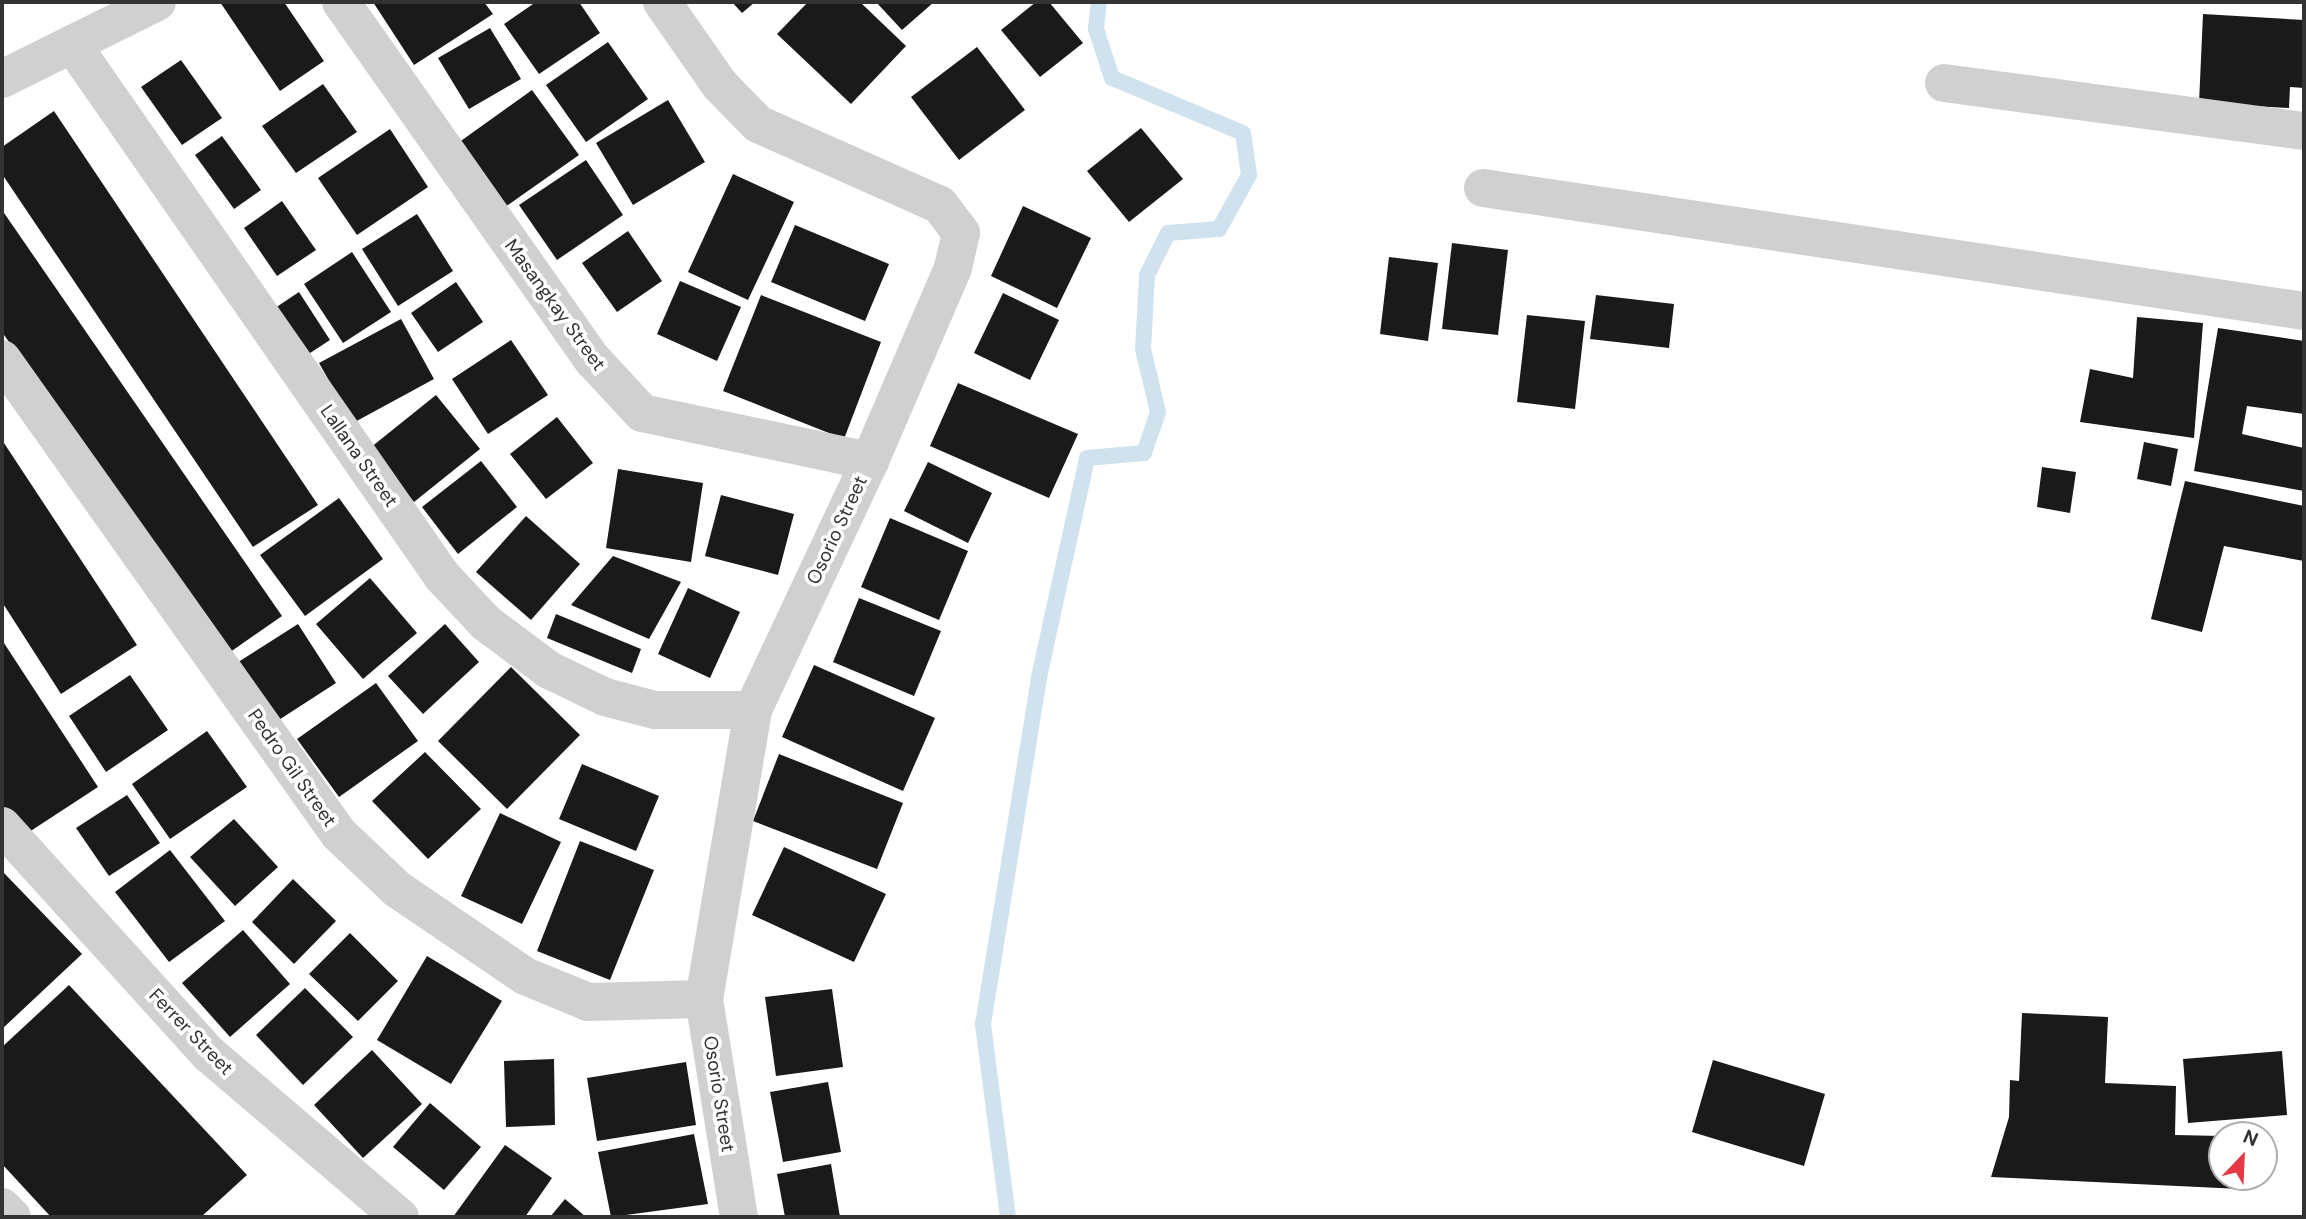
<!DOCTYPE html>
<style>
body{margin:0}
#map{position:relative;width:2306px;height:1219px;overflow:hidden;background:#fff;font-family:"DM Sans",sans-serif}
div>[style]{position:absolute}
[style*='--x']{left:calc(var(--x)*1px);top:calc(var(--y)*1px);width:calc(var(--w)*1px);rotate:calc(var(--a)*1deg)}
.stream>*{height:16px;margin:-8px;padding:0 8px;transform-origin:8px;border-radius:8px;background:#cfe2ee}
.building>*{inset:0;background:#1a1a1a}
.minor>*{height:38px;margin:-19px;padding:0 19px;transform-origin:19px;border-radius:19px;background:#d0d0d0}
span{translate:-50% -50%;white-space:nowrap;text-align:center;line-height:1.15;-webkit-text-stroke:7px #fff;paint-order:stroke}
.street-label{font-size:19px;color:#333}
.frame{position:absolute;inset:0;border:4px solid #333;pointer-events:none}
.north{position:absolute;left:2208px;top:1121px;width:70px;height:70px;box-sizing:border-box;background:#fff;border:2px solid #adadad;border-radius:50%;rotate:23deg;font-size:19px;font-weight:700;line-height:28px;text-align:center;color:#333}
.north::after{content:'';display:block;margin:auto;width:24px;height:32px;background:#e63946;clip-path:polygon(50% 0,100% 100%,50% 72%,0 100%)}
</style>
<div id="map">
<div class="stream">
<i style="--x:1008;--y:1217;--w:195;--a:-97.4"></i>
<i style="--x:983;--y:1024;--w:351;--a:-80.8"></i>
<i style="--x:1039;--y:677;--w:224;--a:-77.6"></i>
<i style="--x:1087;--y:458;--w:57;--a:-5"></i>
<i style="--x:1144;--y:453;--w:43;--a:-71.1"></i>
<i style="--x:1158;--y:412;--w:65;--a:-103.4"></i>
<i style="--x:1143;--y:349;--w:74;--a:-86.9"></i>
<i style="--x:1147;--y:275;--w:47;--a:-63.4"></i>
<i style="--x:1168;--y:233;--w:51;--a:-4.5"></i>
<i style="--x:1219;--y:229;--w:62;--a:-60.9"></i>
<i style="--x:1249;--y:175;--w:42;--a:-98.1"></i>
<i style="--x:1243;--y:133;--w:142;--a:-157.2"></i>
<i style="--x:1112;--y:78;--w:52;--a:-108.1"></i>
<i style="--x:1096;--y:29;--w:27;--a:-84"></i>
</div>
<div class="building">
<i style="clip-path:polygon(220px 2px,284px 2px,324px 61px,280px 91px)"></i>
<i style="clip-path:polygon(373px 2px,484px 2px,493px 14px,414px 65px)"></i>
<i style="clip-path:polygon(536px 2px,579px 2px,600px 33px,539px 74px,504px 24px)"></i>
<i style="clip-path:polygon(732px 2px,755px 2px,742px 13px)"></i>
<i style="clip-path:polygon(808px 2px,860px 2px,906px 46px,851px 104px,777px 34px)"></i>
<i style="clip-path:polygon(876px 2px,934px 2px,902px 30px)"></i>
<i style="clip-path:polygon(1036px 2px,1049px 2px,1083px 43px,1040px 77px,1001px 30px)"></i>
<i style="clip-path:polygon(2203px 14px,2304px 20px,2304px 88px,2290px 87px,2289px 108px,2199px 103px)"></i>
<i style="clip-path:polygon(490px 28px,521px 79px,469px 109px,438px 58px)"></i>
<i style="clip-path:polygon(608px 42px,648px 99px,586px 142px,546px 85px)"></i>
<i style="clip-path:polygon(977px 47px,1025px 110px,959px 160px,911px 97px)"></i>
<i style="clip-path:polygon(181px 60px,222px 118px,182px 145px,141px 87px)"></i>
<i style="clip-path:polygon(323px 84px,357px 132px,296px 173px,262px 126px)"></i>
<i style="clip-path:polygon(532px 90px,579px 155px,505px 207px,458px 143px)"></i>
<i style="clip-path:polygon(668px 100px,705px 162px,633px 205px,596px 143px)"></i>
<i style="clip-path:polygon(54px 111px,318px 505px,253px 547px,2px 174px,2px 147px)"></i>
<i style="clip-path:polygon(1141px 128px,1183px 179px,1129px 222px,1087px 171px)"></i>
<i style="clip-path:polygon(390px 129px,428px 187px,357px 235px,318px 178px)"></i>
<i style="clip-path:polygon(222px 136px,261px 190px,234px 209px,195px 155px)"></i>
<i style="clip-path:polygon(586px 160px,623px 215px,557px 260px,519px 205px)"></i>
<i style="clip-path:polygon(733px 174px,794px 202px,748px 300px,688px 272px)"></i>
<i style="clip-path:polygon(282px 201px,316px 250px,277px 276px,244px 228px)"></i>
<i style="clip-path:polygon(1023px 206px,1091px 238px,1057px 308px,991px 276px)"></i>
<i style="clip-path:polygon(2px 210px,282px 616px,226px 655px,2px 332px)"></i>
<i style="clip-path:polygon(417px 214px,453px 271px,398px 306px,362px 249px)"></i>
<i style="clip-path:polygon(795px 225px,889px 264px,865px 321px,771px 282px)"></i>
<i style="clip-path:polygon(628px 231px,662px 281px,617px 312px,582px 263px)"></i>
<i style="clip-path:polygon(1452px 243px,1508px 250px,1498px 335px,1442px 329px)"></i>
<i style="clip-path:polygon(352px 252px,391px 312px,343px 343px,304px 284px)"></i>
<i style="clip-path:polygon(1389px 257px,1438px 263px,1428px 341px,1380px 334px)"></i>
<i style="clip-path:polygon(680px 281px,741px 307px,717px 361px,657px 334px)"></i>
<i style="clip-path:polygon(456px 282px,483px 322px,438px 352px,411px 313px)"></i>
<i style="clip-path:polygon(299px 292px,330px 340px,307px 355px,275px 308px)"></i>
<i style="clip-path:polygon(1003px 293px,1059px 320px,1030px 380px,974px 353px)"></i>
<i style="clip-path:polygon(761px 295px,881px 342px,844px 439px,723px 391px)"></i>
<i style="clip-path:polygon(1596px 295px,1674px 304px,1669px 348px,1590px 339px)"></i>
<i style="clip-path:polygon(1527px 315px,1585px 321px,1575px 409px,1517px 402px)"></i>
<i style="clip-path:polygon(2137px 317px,2203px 323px,2194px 438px,2080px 422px,2090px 369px,2133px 378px)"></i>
<i style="clip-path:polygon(401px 319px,434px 379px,353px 423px,319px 363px)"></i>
<i style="clip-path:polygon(2218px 328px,2304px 341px,2304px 414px,2247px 406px,2242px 434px,2304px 448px,2304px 491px,2194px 471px)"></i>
<i style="clip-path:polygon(511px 340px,548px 395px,488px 434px,452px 379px)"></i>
<i style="clip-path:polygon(958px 383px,1078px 434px,1049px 498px,930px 446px)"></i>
<i style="clip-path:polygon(436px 395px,480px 449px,414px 502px,370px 448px)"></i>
<i style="clip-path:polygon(557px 417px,593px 463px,546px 499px,510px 454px)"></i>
<i style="clip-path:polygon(2px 440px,137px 645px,61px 694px,2px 602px)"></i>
<i style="clip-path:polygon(2144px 442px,2178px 449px,2171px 486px,2137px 479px)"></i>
<i style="clip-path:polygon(481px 461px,517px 507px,458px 554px,422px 507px)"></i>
<i style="clip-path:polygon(928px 462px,992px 493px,968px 543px,904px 511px)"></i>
<i style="clip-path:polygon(2042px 467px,2076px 472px,2070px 513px,2037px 507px)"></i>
<i style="clip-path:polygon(618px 469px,703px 483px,691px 562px,606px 548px)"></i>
<i style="clip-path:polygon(2185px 481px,2304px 506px,2304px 561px,2224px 546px,2202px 632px,2151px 619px)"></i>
<i style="clip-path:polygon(721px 495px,794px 514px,778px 575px,705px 556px)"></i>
<i style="clip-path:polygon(339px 498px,383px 559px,305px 616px,260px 555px)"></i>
<i style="clip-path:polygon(526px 516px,580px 564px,531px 620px,476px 572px)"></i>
<i style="clip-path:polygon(890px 518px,968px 551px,939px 620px,861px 587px)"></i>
<i style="clip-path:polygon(613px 556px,681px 582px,649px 639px,571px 605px)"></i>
<i style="clip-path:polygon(370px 578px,417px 633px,363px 679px,316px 624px)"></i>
<i style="clip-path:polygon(688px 588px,740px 612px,710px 678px,658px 654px)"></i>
<i style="clip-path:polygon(859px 598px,941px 631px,914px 696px,833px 662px)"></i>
<i style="clip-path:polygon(556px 614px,641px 649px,632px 673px,547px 638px)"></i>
<i style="clip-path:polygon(298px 624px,336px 683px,271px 725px,232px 666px)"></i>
<i style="clip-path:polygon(445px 624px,479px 662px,423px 714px,388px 676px)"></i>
<i style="clip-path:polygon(2px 640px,98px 787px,23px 836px,2px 804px)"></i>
<i style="clip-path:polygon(814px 665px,935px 718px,903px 791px,782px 737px)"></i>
<i style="clip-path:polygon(511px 667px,580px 735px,507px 809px,438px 741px)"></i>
<i style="clip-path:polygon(130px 675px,168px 730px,106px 772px,69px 716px)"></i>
<i style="clip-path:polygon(376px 683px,418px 741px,339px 797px,297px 739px)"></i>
<i style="clip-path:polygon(207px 731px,247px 787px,170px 839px,132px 784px)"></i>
<i style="clip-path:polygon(425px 752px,481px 809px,428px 859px,372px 801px)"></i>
<i style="clip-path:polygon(779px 754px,903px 803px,877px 869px,753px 821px)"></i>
<i style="clip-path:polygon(582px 764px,659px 796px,636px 851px,559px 819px)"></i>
<i style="clip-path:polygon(127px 795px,160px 843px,109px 876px,76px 828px)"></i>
<i style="clip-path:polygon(500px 813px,561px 842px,522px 924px,461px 896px)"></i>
<i style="clip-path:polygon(234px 819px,278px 867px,235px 906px,190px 857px)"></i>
<i style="clip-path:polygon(580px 841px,654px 870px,610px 980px,537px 951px)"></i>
<i style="clip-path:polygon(784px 847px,886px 894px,854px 962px,752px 915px)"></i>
<i style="clip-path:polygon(170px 850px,225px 921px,169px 962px,115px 892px)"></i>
<i style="clip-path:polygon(4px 873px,82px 954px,2px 1029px,2px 875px)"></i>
<i style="clip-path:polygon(293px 879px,336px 921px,294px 964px,252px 922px)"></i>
<i style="clip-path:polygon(243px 930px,290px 984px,230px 1037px,182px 983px)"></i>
<i style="clip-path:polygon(350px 933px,398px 981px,358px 1021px,309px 974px)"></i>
<i style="clip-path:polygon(427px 956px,502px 1001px,451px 1084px,377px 1040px)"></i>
<i style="clip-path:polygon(69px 985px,247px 1175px,201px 1217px,51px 1217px,2px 1164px,2px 1047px)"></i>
<i style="clip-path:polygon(305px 988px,353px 1037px,303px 1085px,256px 1035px)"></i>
<i style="clip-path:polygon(832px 989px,843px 1067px,776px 1076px,765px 997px)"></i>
<i style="clip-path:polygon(2022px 1013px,2108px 1017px,2105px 1083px,2176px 1086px,2175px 1135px,2222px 1136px,2222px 1177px,2240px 1177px,2240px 1189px,1991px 1177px,2009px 1117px,2010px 1080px,2019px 1081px)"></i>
<i style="clip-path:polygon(372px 1050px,422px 1104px,363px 1158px,314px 1105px)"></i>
<i style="clip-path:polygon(2282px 1051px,2287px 1115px,2188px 1123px,2183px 1059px)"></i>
<i style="clip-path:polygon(554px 1059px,555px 1125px,506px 1127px,504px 1061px)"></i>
<i style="clip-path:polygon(1713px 1060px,1825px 1094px,1804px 1166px,1692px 1132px)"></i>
<i style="clip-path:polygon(686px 1062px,696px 1125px,597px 1141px,587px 1078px)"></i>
<i style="clip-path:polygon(828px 1082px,841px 1152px,783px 1162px,770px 1092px)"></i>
<i style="clip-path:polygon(430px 1103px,481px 1147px,444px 1190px,393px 1147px)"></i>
<i style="clip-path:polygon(694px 1134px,708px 1204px,611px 1217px,598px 1152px)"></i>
<i style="clip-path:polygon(505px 1145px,552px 1178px,525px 1217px,453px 1217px)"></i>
<i style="clip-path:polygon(831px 1164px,840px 1217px,785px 1217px,777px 1174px)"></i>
<i style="clip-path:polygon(565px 1199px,586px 1217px,550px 1217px)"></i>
</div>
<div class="minor">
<i style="--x:341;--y:2;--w:438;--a:54.9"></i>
<i style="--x:593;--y:360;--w:72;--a:47.2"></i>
<i style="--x:642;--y:413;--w:233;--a:11.9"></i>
<i style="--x:662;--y:2;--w:101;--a:55.1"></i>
<i style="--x:720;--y:85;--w:54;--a:45.7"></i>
<i style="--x:758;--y:124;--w:199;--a:24"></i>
<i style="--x:940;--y:205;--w:35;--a:53"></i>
<i style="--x:961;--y:233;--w:36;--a:103"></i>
<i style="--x:953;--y:268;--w:210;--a:113.3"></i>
<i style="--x:870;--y:461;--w:275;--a:115.2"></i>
<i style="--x:753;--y:710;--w:293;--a:99.6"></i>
<i style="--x:704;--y:999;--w:221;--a:80.9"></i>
<i style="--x:72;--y:44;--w:648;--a:55.18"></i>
<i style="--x:442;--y:576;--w:64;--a:46.9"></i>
<i style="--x:486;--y:623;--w:79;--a:36.7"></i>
<i style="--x:549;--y:670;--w:62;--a:25.7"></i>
<i style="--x:605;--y:697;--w:52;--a:14.6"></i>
<i style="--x:655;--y:710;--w:98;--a:0"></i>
<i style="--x:2;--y:79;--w:173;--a:-26.4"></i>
<i style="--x:1944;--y:83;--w:363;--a:7.6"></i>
<i style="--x:1483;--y:188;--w:830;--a:8.52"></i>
<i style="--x:2;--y:359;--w:582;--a:54.65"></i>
<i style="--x:339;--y:834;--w:80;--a:43.5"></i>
<i style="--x:397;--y:889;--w:155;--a:34.2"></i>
<i style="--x:525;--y:976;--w:68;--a:22.4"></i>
<i style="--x:588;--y:1002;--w:116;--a:-1.5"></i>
<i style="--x:2;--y:826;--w:309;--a:47.8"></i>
<i style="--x:210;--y:1055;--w:250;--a:40.5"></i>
<i style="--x:2;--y:1207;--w:14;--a:45"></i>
</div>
<div class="street-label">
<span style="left:555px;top:305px;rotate:54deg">Masangkay Street</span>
<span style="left:359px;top:456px;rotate:55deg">Lallana Street</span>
<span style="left:837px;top:530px;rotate:-65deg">Osorio Street</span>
<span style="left:292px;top:768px;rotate:55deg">Pedro Gil Street</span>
<span style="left:191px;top:1032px;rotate:46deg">Ferrer Street</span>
<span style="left:719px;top:1094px;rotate:81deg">Osorio Street</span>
</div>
<div class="frame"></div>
<div class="north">N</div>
</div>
